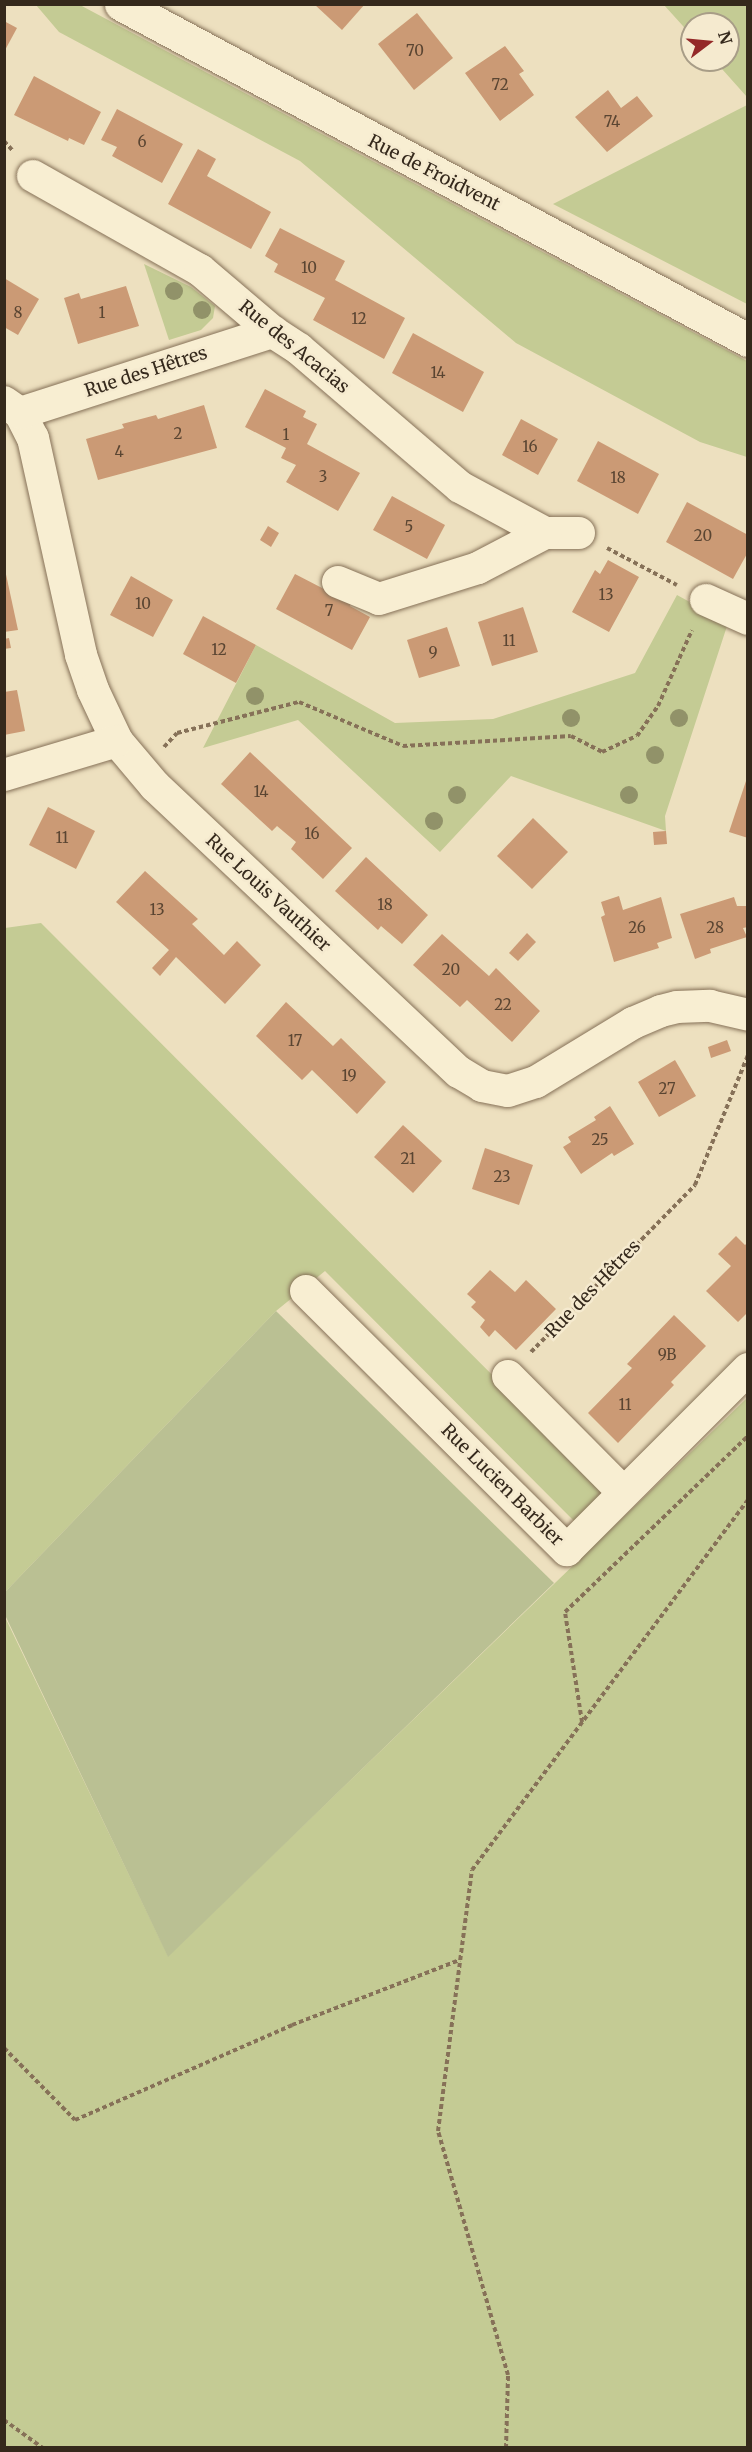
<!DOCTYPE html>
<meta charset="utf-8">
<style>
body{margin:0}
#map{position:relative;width:752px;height:2452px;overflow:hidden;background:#ede0bf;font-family:Merriweather,serif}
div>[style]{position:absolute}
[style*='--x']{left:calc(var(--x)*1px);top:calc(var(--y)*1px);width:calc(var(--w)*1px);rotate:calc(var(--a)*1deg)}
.green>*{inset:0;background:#c4cb94}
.cemetery>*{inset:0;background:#bac093}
.building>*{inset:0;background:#cb9a75}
.path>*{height:4px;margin-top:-2px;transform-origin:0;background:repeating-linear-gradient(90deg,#867158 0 4.5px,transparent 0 7.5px)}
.roads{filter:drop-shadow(0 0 2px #867158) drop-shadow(0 0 2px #867158)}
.minor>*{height:32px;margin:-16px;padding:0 16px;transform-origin:16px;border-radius:16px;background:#f8eed2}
.tertiary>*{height:33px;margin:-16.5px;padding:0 16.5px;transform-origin:16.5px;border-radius:16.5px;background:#f8eed2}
.trees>*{width:18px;height:18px;margin:-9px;border-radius:50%;background:#919269}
span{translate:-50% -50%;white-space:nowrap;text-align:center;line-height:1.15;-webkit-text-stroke:5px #f5eacf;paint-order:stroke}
.number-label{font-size:15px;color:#5a4532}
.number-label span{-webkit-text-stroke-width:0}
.street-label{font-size:18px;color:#35291c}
.frame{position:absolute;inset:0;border:6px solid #35291c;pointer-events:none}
.north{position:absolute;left:680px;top:12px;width:60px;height:60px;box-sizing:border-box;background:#f5eacf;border:2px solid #a89d87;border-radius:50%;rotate:74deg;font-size:16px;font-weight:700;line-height:24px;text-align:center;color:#35291c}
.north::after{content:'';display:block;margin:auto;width:21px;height:27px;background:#942928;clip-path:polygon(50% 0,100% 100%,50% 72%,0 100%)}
</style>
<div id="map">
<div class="green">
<i style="clip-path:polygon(36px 5px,80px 5px,747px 361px,747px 457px,700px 442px,516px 343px,300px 161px,59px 32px)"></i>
<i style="clip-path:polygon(664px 5px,747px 5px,747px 97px,714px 60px,728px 60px,728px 24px,692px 24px,692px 36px)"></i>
<i style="clip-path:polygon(747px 105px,747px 304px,553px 204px)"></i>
<i style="clip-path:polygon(144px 264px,191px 287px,215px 306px,213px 318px,201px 330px,169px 340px)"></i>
<i style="clip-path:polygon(677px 595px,728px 623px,665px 816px,666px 831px,511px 776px,440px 852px,298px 720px,203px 748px,256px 645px,395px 723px,493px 719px,635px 673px)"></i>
<i style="clip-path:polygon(41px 923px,606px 1489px,579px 1526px,325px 1271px,276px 1311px,5px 1592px,5px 928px)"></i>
<i style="clip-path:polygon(747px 1398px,747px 2447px,5px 2447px,4px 1615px,168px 1956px)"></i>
</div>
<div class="cemetery">
<i style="clip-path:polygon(276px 1311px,554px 1583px,168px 1957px,5px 1615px,5px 1592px)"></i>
</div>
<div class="building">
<i style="clip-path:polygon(314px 4px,365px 4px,342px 30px)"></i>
<i style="clip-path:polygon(417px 13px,453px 58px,414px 90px,378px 44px)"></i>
<i style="clip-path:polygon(4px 21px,17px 28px,4px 52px)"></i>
<i style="clip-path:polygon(505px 46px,524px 71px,519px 74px,534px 95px,500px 121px,465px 73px)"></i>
<i style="clip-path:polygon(34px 76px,101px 112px,84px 145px,69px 138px,68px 141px,14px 115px)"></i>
<i style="clip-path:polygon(608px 90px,621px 108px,637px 96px,653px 116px,607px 152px,575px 117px)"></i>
<i style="clip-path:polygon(117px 109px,183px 144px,162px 183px,112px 156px,117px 147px,101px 140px)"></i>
<i style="clip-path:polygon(198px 149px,216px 159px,207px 176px,271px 212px,251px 249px,168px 204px)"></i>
<i style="clip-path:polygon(280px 228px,345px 261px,335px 280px,405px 318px,384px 359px,313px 320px,325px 298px,274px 272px,278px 264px,265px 256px)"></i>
<i style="clip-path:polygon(4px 278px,39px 299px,18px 335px,4px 327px)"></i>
<i style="clip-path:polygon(126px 286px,139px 326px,78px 344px,64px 298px,79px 293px,81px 299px)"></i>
<i style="clip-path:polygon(413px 333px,484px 372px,463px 412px,392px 373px)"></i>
<i style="clip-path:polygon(265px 389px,306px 411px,303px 417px,317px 424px,307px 444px,360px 473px,338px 511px,286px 482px,296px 465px,281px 458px,286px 448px,245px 427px)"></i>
<i style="clip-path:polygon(204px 405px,217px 448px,98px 480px,86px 439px,124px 428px,122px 424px,156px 415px,158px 419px)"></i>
<i style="clip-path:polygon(521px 419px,558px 439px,538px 475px,502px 455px)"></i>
<i style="clip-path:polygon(598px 441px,659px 474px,638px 514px,577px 481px)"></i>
<i style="clip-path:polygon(392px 496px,445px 525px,427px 559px,373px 530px)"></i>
<i style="clip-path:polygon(687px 502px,748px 535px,748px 552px,733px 579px,666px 542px)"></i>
<i style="clip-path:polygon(268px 526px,279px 533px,271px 547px,260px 540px)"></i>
<i style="clip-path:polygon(608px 560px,639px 577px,609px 632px,572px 612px,595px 570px,600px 574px)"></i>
<i style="clip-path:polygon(4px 565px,18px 630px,4px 632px)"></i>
<i style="clip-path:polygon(295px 574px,351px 603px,350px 606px,370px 617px,352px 650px,276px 609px)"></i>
<i style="clip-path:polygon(131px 576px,173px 600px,153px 637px,110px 615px)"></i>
<i style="clip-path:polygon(523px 607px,538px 652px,492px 666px,478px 622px)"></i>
<i style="clip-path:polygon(203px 616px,256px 645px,236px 683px,183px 654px)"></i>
<i style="clip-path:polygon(447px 627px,460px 666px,419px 678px,407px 640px)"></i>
<i style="clip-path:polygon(9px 638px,11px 648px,4px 649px,4px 639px)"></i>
<i style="clip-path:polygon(17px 690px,25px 731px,4px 735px,4px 692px)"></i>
<i style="clip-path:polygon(250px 752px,352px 848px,323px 879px,291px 849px,296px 842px,277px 826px,272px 831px,221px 784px)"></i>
<i style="clip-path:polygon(747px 778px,748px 779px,748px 838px,729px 832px)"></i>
<i style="clip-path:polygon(48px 807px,95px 831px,76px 869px,29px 845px)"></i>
<i style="clip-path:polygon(533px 818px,568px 852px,532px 889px,497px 856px)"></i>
<i style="clip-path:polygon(666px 831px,667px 844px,654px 845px,653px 832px)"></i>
<i style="clip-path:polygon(366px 857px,428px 915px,402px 944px,381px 926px,378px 930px,335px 891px)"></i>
<i style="clip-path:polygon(145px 871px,198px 919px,192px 924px,224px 955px,237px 941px,261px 965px,225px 1004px,176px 957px,160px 976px,152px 968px,169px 950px,116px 902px)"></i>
<i style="clip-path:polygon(619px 896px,623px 910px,661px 897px,672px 938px,657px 943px,659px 948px,614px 962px,601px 917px,605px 915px,601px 902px)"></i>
<i style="clip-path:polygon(734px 897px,737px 906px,748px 906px,748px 927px,743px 928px,747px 937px,710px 949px,711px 953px,695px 959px,680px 914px)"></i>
<i style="clip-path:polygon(527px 933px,536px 942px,518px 961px,509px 953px)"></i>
<i style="clip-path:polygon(442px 934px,489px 976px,496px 968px,540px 1011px,512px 1042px,467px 1000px,460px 1007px,413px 965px)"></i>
<i style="clip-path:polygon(286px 1002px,333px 1046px,341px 1038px,386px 1082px,357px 1114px,312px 1070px,302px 1080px,256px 1036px)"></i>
<i style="clip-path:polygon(727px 1040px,731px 1051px,711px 1058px,708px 1047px)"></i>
<i style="clip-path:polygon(675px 1060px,696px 1096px,659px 1117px,638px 1082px)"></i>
<i style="clip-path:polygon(610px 1106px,634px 1144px,614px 1156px,612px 1153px,581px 1174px,563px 1147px,571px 1142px,568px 1137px,596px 1120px,594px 1117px)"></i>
<i style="clip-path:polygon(403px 1125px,442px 1161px,413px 1193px,374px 1157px)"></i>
<i style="clip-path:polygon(485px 1148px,533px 1165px,519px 1205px,472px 1189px)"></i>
<i style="clip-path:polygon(736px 1236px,745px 1245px,748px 1242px,748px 1312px,738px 1322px,706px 1291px,731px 1266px,718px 1254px)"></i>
<i style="clip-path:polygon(490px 1270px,515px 1292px,526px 1280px,556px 1309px,516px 1350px,495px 1330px,489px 1337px,480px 1327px,485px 1320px,471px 1307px,476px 1302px,467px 1294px)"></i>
<i style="clip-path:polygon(674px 1315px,706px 1346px,671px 1382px,674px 1385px,618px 1443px,588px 1413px,632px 1368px,627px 1364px)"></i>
</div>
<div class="path">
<i style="--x:4;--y:141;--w:12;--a:48"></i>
<i style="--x:607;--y:548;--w:79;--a:27.9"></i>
<i style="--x:164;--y:747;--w:19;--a:-47"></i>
<i style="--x:177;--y:733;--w:126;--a:-14.3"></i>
<i style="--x:299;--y:702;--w:113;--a:22.9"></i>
<i style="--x:403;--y:746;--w:168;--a:-3.4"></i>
<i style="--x:571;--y:736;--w:35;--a:27"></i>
<i style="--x:602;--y:752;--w:38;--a:-25"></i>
<i style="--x:637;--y:736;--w:37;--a:-55"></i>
<i style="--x:658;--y:706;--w:83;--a:-65.9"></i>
<i style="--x:531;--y:1352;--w:234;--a:-45.5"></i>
<i style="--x:695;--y:1185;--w:140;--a:-67.8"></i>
<i style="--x:582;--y:1722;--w:111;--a:-98.8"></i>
<i style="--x:565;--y:1612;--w:254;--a:-43.9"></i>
<i style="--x:4;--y:2048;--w:101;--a:45.4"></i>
<i style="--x:75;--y:2120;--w:237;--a:-23.6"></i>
<i style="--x:292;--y:2025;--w:180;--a:-21.2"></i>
<i style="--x:4;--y:2420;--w:48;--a:35.7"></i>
<i style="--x:506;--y:2448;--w:73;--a:-88.4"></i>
<i style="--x:508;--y:2375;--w:254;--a:-106"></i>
<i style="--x:438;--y:2131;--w:263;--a:-82.6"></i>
<i style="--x:472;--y:1870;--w:462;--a:-53.3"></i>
</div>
<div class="roads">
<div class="minor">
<i style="--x:33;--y:176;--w:192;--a:29.4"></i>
<i style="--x:200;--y:270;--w:96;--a:40.3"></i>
<i style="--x:273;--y:332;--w:31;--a:33"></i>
<i style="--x:299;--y:349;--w:212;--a:40.6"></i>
<i style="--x:460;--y:487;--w:97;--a:28.4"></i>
<i style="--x:545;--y:533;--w:34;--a:0"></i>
<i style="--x:4;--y:402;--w:19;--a:35"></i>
<i style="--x:20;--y:413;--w:28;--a:63"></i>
<i style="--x:33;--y:438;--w:222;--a:77.5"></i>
<i style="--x:81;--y:655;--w:37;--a:71"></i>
<i style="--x:93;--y:690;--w:56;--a:64.8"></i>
<i style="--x:117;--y:741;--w:59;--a:49.8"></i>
<i style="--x:155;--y:786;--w:417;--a:43.3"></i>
<i style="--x:459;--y:1072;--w:27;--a:31"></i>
<i style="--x:482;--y:1086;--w:26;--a:11"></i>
<i style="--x:508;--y:1091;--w:29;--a:-18"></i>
<i style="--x:536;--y:1082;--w:114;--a:-31.3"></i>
<i style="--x:633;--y:1023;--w:30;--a:-23"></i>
<i style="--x:661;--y:1011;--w:16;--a:-14"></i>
<i style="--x:677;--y:1007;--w:33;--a:-2"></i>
<i style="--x:710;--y:1006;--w:39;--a:13"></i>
<i style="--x:20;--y:413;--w:266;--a:-17.8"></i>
<i style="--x:338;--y:582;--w:44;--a:22.5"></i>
<i style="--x:379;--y:599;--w:104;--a:-17.4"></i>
<i style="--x:478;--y:568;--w:76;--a:-27.6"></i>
<i style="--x:706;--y:600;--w:46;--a:24.3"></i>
<i style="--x:4;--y:775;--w:118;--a:-16.7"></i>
<i style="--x:306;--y:1291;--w:368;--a:44.8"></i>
<i style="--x:567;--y:1550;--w:256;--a:-45"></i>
<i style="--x:508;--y:1376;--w:163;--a:45.2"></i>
</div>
<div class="tertiary">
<i style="--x:121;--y:4;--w:711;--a:28.19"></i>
</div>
</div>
<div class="trees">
<i style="left:174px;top:291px"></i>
<i style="left:202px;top:310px"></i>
<i style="left:255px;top:696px"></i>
<i style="left:571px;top:718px"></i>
<i style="left:679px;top:718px"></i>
<i style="left:655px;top:755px"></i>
<i style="left:457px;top:795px"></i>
<i style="left:629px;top:795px"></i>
<i style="left:434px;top:821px"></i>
</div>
<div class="number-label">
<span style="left:415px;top:51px">70</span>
<span style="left:500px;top:85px">72</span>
<span style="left:612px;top:122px">74</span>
<span style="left:142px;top:142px">6</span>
<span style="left:309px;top:268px">10</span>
<span style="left:18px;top:313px">8</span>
<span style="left:102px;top:313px">1</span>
<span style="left:359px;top:319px">12</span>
<span style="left:438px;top:373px">14</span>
<span style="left:178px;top:434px">2</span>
<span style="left:286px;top:435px">1</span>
<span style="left:530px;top:447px">16</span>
<span style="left:119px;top:452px">4</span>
<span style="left:323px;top:477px">3</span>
<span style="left:618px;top:478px">18</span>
<span style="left:409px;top:527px">5</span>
<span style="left:703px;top:536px">20</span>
<span style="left:606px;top:595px">13</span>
<span style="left:143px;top:604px">10</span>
<span style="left:329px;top:611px">7</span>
<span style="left:509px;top:641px">11</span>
<span style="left:219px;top:650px">12</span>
<span style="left:433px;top:653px">9</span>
<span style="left:261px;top:792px">14</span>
<span style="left:312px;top:834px">16</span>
<span style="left:62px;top:838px">11</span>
<span style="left:385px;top:905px">18</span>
<span style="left:157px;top:910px">13</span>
<span style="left:637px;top:928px">26</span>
<span style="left:715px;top:928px">28</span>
<span style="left:451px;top:970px">20</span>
<span style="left:503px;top:1005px">22</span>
<span style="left:295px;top:1041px">17</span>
<span style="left:349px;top:1076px">19</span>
<span style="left:667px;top:1089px">27</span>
<span style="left:600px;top:1140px">25</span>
<span style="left:408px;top:1159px">21</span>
<span style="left:502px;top:1177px">23</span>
<span style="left:667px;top:1355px">9B</span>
<span style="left:625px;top:1405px">11</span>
</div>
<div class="street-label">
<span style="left:434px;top:173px;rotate:27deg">Rue de Froidvent</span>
<span style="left:294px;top:347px;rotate:39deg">Rue des Acacias</span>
<span style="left:146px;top:372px;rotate:-18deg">Rue des Hêtres</span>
<span style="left:268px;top:893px;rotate:43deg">Rue Louis Vauthier</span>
<span style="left:593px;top:1289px;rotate:-46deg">Rue des Hêtres</span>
<span style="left:502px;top:1485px;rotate:45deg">Rue Lucien Barbier</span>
</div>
<div class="frame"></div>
<div class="north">N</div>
</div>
